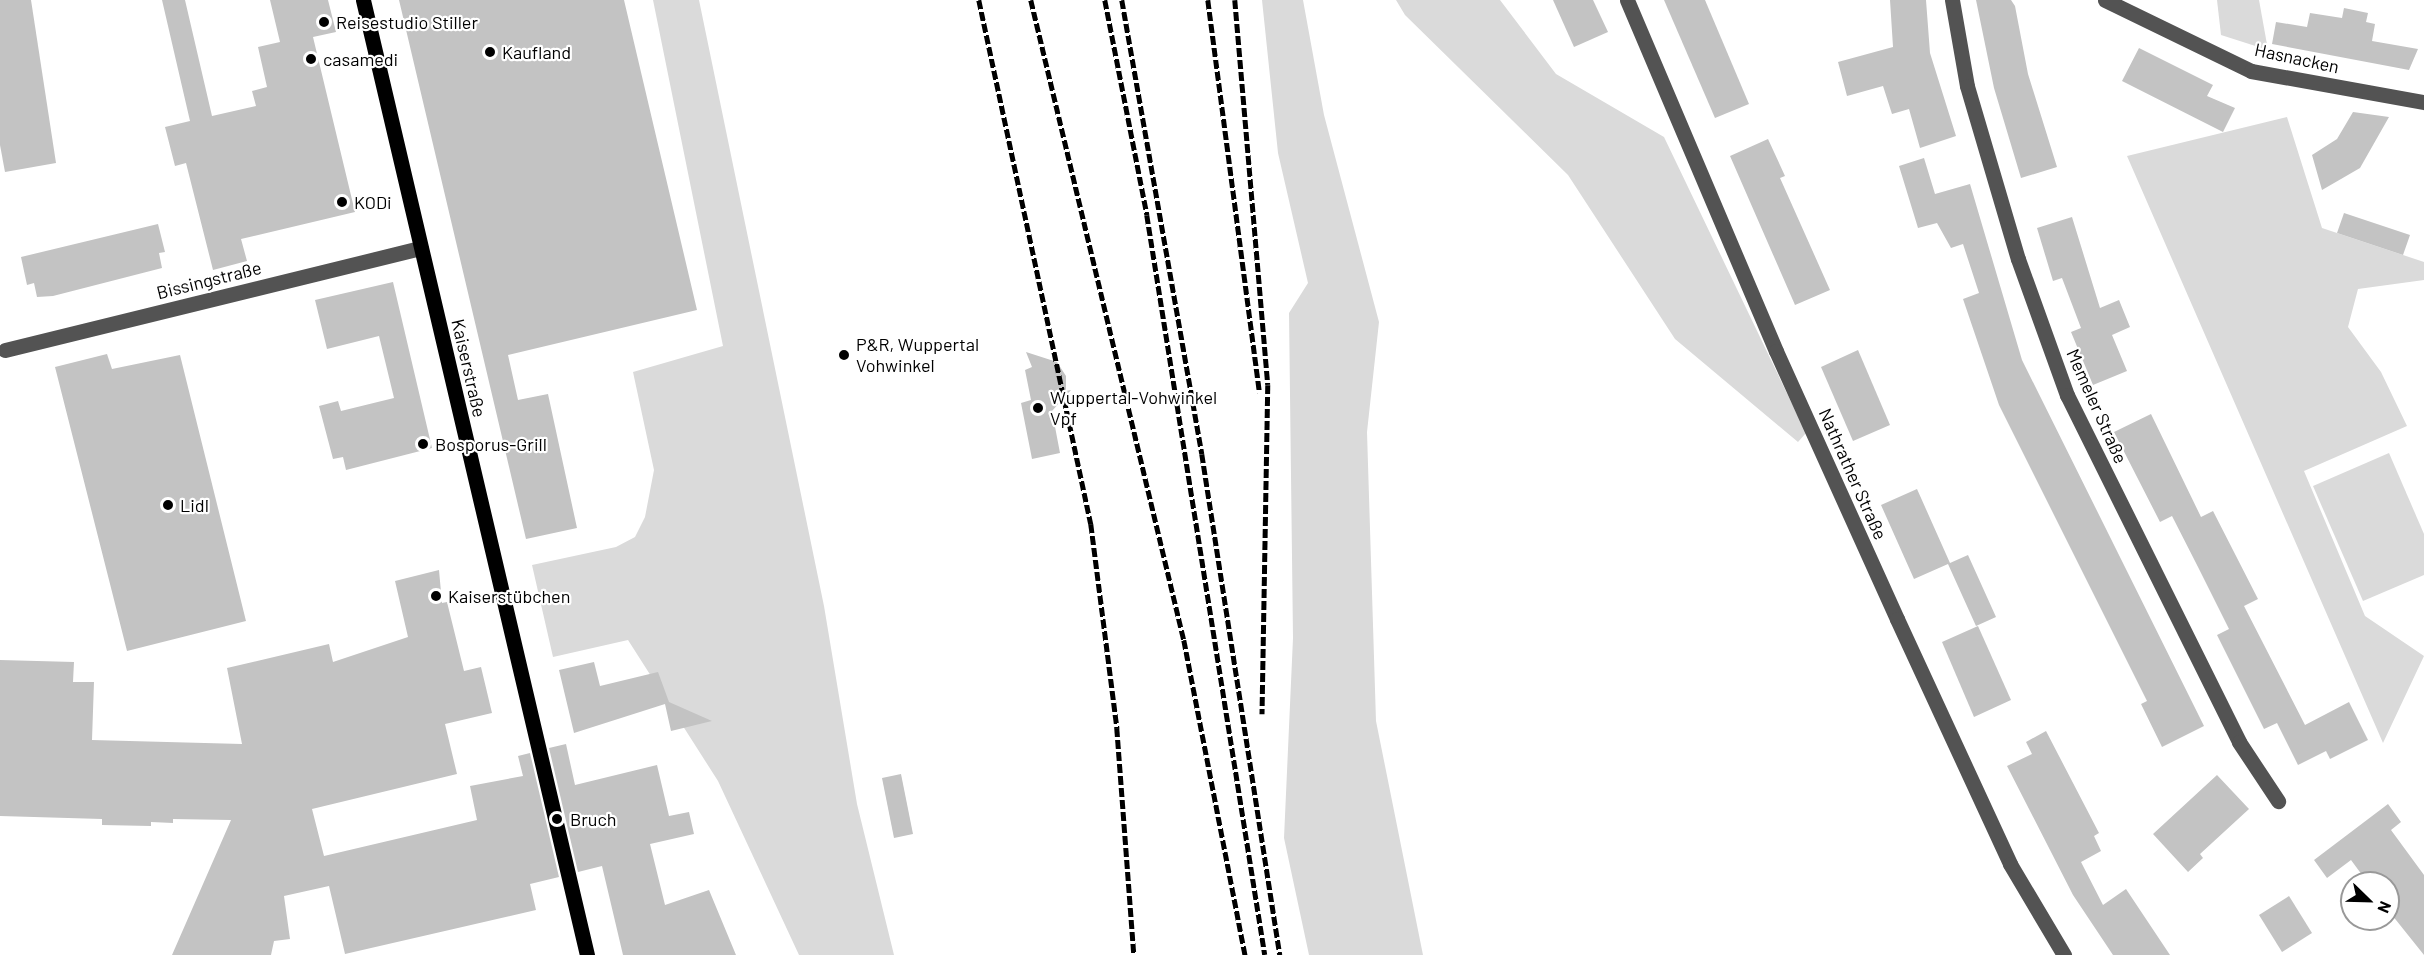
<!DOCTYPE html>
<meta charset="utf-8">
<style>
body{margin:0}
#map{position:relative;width:2424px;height:955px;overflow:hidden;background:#fff;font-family:Barlow,sans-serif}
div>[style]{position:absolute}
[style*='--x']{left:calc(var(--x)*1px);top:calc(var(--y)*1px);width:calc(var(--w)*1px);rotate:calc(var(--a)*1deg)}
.green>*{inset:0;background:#dadada}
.building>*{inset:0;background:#c3c3c3}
.minor>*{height:15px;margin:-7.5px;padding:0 7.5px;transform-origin:7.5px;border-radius:7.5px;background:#535353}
.major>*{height:15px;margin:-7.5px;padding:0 7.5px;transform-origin:7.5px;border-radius:7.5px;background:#000}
.rail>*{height:4.5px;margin-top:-2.25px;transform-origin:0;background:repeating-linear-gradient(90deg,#000 0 9px,transparent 0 12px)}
.dots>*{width:16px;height:16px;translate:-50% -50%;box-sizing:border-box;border:3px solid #fff;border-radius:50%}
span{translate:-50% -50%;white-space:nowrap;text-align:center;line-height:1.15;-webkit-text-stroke:4.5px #fff;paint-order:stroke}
.poi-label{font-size:18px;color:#000}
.left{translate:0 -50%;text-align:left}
.street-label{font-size:18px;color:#000}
.north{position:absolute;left:2340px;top:871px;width:60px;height:60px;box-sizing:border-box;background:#fff;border:2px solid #999;border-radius:50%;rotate:113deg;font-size:16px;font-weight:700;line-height:24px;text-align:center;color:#000}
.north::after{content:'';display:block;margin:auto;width:21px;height:27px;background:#000;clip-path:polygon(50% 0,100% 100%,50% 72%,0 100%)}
</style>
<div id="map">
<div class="green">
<i style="clip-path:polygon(653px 0,699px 0,824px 606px,857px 804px,894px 955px,799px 955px,718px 781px,628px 640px,553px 657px,532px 565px,616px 547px,635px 537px,645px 517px,654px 470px,633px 372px,723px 346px)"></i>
<i style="clip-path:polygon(1262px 0,1303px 0,1324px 115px,1379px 322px,1367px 432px,1376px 721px,1423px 955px,1309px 955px,1284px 838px,1293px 638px,1289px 313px,1308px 283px,1278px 153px)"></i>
<i style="clip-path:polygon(1396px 0,1500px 0,1556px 74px,1664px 137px,1806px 433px,1798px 442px,1675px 339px,1568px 175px,1405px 15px)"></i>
<i style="clip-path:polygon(2217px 0,2259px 0,2268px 50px,2221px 35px)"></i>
<i style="clip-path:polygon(2287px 117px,2322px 228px,2424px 262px,2424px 280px,2358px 289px,2348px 327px,2381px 372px,2407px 426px,2304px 471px,2365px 616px,2424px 656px,2383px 743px,2127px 156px)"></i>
<i style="clip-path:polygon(2389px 453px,2424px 534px,2424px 575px,2363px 601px,2313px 486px)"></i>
</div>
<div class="building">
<i style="clip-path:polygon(0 0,31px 0,56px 163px,5px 172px,0 145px)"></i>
<i style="clip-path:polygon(162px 0,185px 0,212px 116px,256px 106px,252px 91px,267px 87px,258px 47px,280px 42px,270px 0,328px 0,336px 32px,313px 37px,355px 212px,241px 239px,247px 261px,213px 270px,186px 163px,175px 166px,165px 127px,190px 121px)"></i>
<i style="clip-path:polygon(399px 0,624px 0,697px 310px,508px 355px,518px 400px,548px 394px,577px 528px,526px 539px)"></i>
<i style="clip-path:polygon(1553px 0,1593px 0,1608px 32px,1574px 47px)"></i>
<i style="clip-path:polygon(1664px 0,1705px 0,1749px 104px,1715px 118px)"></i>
<i style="clip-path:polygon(1890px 0,1926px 0,1930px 53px,1956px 136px,1920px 148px,1909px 109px,1892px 114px,1883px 86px,1847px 96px,1838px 62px,1893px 47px)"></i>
<i style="clip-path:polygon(1976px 0,2011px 0,2015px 6px,2028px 74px,2057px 167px,2021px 178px,1994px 88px)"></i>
<i style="clip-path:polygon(2344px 8px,2368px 13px,2366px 22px,2375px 24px,2372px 41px,2418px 49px,2409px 70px,2272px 44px,2276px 22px,2307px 27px,2310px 13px,2342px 18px)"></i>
<i style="clip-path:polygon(2139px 48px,2213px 85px,2207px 96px,2235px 108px,2223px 132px,2122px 81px)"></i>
<i style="clip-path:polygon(2353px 112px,2389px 117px,2360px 168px,2322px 190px,2312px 155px,2337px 139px)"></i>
<i style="clip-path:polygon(1768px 139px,1785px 176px,1780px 178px,1830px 290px,1795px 305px,1730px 156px)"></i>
<i style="clip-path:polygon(1924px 158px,1935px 194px,1970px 184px,2022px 360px,2204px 726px,2162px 747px,2141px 704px,2147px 701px,1999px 405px,1963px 299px,1979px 293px,1963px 244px,1951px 248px,1937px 223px,1918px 228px,1899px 166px)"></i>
<i style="clip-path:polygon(2344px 213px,2410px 235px,2403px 255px,2337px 233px)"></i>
<i style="clip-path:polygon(2072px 217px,2100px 308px,2119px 300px,2130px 327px,2112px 335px,2127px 371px,2093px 385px,2071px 332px,2081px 328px,2062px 278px,2053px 281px,2037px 228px)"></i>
<i style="clip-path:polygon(158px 224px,165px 252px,159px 253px,162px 268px,53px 296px,37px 297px,34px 283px,27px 285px,21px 257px)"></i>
<i style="clip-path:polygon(393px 282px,432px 448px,346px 470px,343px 457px,333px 459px,319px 406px,338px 401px,341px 411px,394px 398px,379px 336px,327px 349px,315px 300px)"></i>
<i style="clip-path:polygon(1858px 350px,1890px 425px,1853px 441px,1821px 367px)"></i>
<i style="clip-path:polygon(1026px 352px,1057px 362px,1066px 376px,1066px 391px,1071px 390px,1052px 411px,1060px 453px,1032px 459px,1021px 403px,1031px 400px,1025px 370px,1032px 367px)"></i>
<i style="clip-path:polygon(107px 354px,112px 369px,180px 355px,246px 621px,127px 651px,55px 367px)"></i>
<i style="clip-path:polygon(2151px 414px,2201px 517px,2213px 511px,2258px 599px,2244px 606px,2305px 725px,2349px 702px,2368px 740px,2330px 759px,2326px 751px,2298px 765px,2277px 723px,2264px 729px,2217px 635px,2229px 629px,2198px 567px,2172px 516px,2160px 522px,2114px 432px)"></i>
<i style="clip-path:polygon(1917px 489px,1950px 563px,1968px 555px,1996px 617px,1976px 626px,1948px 564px,1914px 579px,1881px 505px)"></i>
<i style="clip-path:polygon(439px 570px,442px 603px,447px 602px,464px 671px,481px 667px,492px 713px,445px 724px,457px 774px,312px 809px,324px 856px,477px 820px,470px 786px,523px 776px,518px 756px,530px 753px,559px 877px,530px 884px,536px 910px,345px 954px,329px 886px,284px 896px,290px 939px,274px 941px,271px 955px,172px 955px,231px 820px,173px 819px,173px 823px,151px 822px,151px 826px,102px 825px,102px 819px,0 816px,0 660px,74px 662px,73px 682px,94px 682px,92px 740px,242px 744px,227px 668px,329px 644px,333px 662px,408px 637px,395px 581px)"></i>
<i style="clip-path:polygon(1978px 626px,2011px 700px,1974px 717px,1942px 642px)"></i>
<i style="clip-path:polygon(594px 662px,600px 686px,658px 672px,669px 702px,712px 721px,671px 731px,665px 704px,574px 733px,559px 670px)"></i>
<i style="clip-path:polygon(2046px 731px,2099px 833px,2094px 836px,2101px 851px,2081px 862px,2103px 905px,2126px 889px,2170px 955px,2113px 955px,2073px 895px,2007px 766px,2032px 754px,2026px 742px)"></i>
<i style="clip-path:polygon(566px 744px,575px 785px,657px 765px,669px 816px,689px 812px,694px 834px,650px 844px,665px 905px,709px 890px,736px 955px,623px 955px,602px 866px,578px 872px,549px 748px)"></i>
<i style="clip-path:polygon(901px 774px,913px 834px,894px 838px,882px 778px)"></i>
<i style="clip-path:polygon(2217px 775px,2249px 809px,2200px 854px,2203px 858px,2188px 872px,2153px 834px)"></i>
<i style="clip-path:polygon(2388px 804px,2401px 822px,2391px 830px,2424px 875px,2424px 955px,2388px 910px,2388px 883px,2368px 883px,2351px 860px,2327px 878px,2314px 860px)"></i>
<i style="clip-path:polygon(2289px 896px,2312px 933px,2282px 952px,2259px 915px)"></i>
</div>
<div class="minor">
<i style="--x:1627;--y:0;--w:381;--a:67"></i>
<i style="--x:1776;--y:351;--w:294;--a:65.7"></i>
<i style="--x:1897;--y:619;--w:270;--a:65.2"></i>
<i style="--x:2010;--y:864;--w:106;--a:59.3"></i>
<i style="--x:1952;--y:0;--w:87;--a:80.1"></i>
<i style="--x:1967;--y:86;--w:180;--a:73.6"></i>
<i style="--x:2018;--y:259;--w:145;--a:70.2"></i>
<i style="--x:2067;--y:395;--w:387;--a:63.6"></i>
<i style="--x:2239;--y:742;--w:71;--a:56.5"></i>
<i style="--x:2105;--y:0;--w:162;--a:25.9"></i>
<i style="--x:2251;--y:71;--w:176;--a:10.2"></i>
<i style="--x:5;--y:350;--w:428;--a:-13.8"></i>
</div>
<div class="major">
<i style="--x:363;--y:0;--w:981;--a:76.8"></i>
</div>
<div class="rail">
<i style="--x:364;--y:0;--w:982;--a:76.63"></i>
<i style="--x:979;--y:0;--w:536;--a:77.94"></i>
<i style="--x:1091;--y:524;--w:206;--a:82.7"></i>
<i style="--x:1117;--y:728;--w:228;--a:85.7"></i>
<i style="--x:1031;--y:0;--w:658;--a:76.56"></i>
<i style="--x:1184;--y:640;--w:321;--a:79"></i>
<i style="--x:1105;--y:0;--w:219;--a:78.9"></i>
<i style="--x:1147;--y:215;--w:749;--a:80.94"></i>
<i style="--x:1122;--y:0;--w:461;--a:80"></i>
<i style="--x:1202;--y:454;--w:507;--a:81.15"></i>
<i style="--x:1208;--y:0;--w:396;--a:82.5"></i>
<i style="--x:1235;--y:0;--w:386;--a:85.1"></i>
<i style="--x:1268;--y:385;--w:329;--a:91"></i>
</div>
<div class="dots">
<i style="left:324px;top:22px;background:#000"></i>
<i style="left:490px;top:52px;background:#000"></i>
<i style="left:311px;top:59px;background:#000"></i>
<i style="left:342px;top:202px;background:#000"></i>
<i style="left:844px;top:355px;background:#000"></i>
<i style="left:1038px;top:408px;background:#000"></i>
<i style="left:423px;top:444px;background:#000"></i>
<i style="left:168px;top:505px;background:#000"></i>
<i style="left:436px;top:596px;background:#000"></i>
<i style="left:557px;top:819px;background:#000"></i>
</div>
<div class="poi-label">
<span class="left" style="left:336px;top:22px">Reisestudio Stiller</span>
<span class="left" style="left:502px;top:52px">Kaufland</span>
<span class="left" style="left:323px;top:59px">casamedi</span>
<span class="left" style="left:354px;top:202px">KODi</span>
<span class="left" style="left:856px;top:355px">P&amp;R, Wuppertal<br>Vohwinkel</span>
<span class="left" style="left:1050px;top:408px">Wuppertal-Vohwinkel<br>Vpf</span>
<span class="left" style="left:435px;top:444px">Bosporus-Grill</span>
<span class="left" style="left:180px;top:505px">Lidl</span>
<span class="left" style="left:448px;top:596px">Kaiserstübchen</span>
<span class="left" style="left:570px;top:819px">Bruch</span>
</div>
<div class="street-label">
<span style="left:2297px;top:58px;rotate:12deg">Hasnacken</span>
<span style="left:209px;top:280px;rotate:-14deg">Bissingstraße</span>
<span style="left:469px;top:368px;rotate:77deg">Kaiserstraße</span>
<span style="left:2097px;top:406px;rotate:66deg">Memeler Straße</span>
<span style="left:1853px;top:474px;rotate:66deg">Nathrather Straße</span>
</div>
<div class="north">N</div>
</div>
